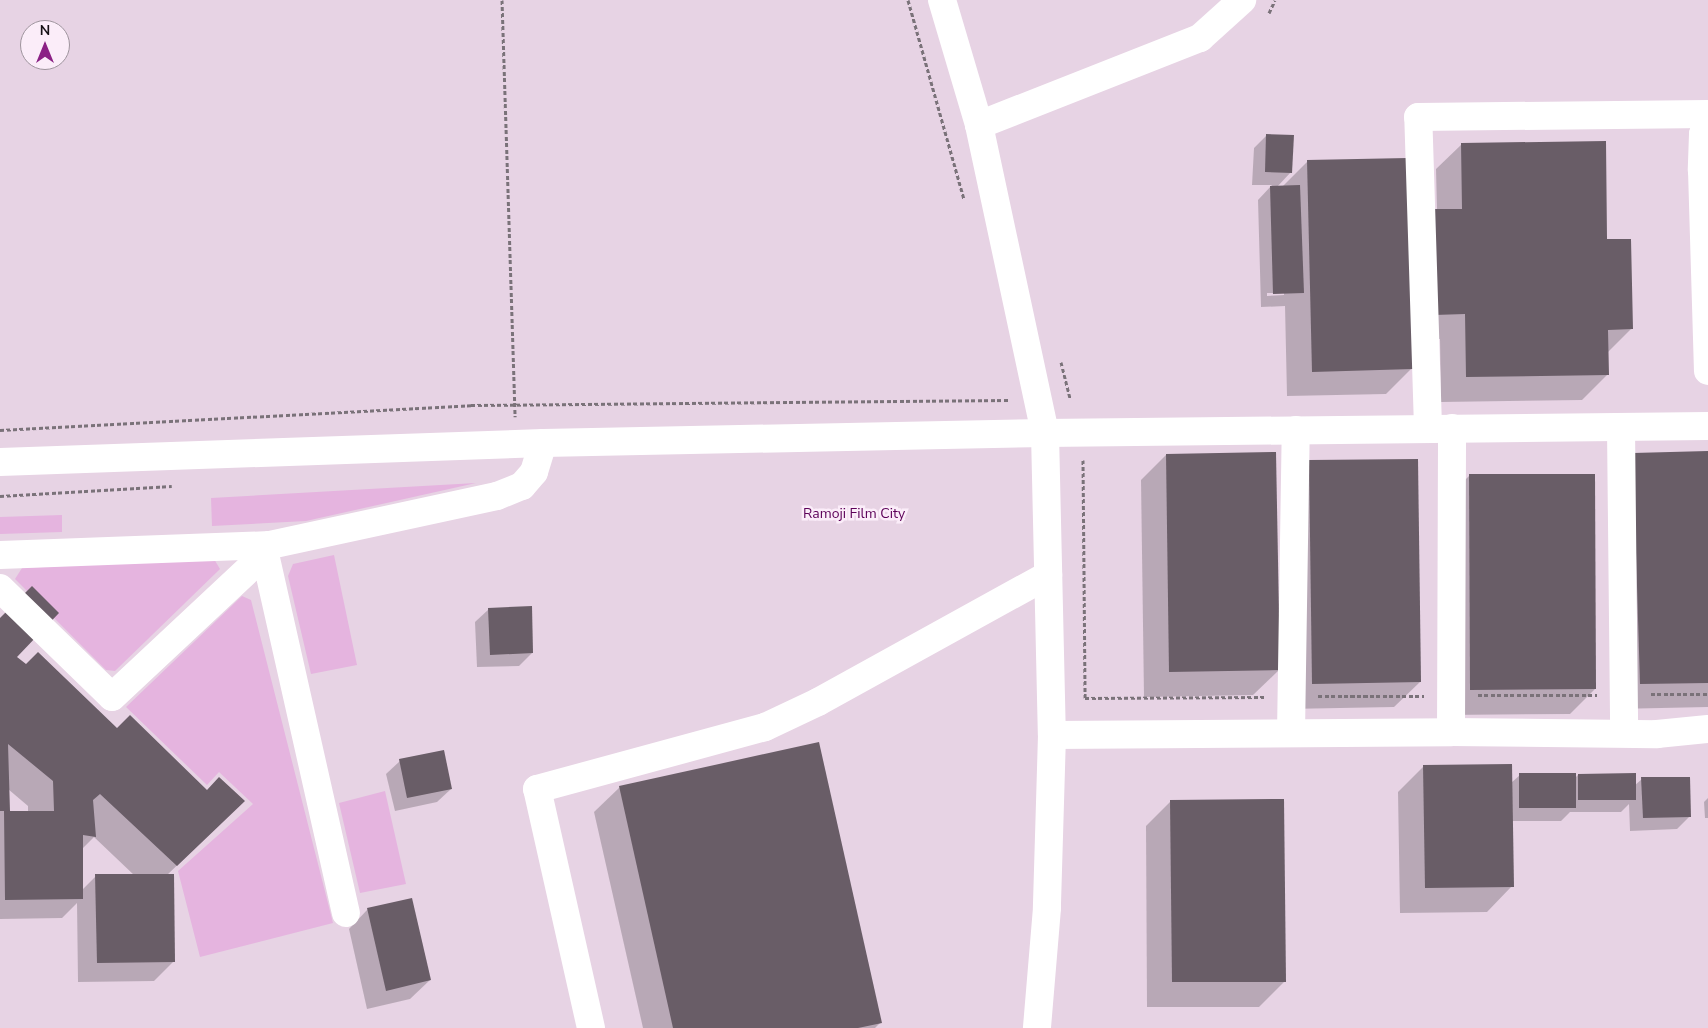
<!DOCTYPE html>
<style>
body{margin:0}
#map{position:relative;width:1708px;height:1028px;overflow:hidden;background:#eee0ec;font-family:"Nunito Sans",sans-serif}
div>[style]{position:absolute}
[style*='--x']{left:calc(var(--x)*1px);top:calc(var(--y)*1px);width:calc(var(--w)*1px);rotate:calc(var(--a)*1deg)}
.built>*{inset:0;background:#e7d3e4}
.green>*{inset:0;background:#e5b4df}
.shadow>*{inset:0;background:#0003}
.building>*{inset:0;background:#695d67}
.path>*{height:3px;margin-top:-1.5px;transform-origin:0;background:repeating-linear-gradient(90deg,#7a7279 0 4px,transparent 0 6.5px)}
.minor>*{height:28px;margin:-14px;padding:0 14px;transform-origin:14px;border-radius:14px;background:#fff}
span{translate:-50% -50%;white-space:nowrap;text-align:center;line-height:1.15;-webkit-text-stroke:5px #fbedf9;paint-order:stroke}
.park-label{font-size:14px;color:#5c0058}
.north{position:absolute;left:20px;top:20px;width:50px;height:50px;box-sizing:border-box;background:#fbedf9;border:1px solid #9f959e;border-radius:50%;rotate:0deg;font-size:14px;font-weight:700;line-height:20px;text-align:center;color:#161216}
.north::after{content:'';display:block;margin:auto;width:18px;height:22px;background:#8b2185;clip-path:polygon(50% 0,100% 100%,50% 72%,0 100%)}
</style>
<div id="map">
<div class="built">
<i style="clip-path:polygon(evenodd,0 0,1708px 0,1708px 1028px,0 1028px,0 0,30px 30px,60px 30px,60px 60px,30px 60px,30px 30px)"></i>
</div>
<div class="green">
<i style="clip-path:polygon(476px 483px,306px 521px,212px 526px,211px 498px)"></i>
<i style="clip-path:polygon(62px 515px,62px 532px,0 534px,0 517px)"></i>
<i style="clip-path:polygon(334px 555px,357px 665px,311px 674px,288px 576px,293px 564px)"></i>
<i style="clip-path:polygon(214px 559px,220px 569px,115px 671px,106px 670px,15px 579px,22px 568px)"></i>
<i style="clip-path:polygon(242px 596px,251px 600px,333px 923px,200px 957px,178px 871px,253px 804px,219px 772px,207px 785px,126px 707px)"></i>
<i style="clip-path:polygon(385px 791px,406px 884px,360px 893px,339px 803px)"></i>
</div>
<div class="shadow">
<i style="clip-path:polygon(evenodd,1267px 135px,1291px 172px,1277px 187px,1282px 187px,1307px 162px,1408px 234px,1437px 210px,1436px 169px,1462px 144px,1606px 240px,1631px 329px,1607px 353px,1608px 374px,1582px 400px,1441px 402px,1440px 339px,1411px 339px,1411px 369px,1386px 394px,1287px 396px,1285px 306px,1261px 307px,1258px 200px,1272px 185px,1252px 185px,1254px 148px,1267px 135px,1267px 293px,1284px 293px,1284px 295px,1267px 296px,1267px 293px)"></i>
<i style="clip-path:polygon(1708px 452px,1708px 707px,1615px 709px,1634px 454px)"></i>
<i style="clip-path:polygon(1166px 455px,1279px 670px,1253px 695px,1144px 697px,1141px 480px)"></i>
<i style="clip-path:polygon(1309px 461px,1420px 682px,1394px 707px,1287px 709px)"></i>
<i style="clip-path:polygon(1469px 476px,1595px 689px,1570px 714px,1445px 715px,1444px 501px)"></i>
<i style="clip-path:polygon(489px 609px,532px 653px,519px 666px,477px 667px,475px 622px)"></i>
<i style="clip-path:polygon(evenodd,0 620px,15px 657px,218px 826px,166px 876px,174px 961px,154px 981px,78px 982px,77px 903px,62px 918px,0 919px,0 620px,8px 789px,28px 806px,28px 812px,8px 812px,8px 789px,0 620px,94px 837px,135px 876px,96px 876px,82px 890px,81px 850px,94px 837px)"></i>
<i style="clip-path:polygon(400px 761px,451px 789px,437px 802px,395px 811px,386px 774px)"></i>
<i style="clip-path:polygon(1424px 766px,1511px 783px,1520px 775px,1574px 779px,1578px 775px,1634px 786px,1642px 779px,1690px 816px,1677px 829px,1630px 831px,1629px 804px,1621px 812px,1570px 812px,1561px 821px,1511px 821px,1512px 886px,1487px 912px,1400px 913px,1398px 792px)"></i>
<i style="clip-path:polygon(620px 787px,881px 1022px,875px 1028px,643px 1028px,594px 812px)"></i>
<i style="clip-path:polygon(1708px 798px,1708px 818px,1705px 818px,1704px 802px)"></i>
<i style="clip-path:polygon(1171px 801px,1285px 981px,1259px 1007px,1147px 1007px,1146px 826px)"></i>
<i style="clip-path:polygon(368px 909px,430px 980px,410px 999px,367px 1009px,349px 929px)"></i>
</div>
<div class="building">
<i style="clip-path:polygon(1266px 134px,1294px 135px,1292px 173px,1265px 172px)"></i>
<i style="clip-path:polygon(1606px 141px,1607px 239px,1631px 239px,1633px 329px,1608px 330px,1609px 375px,1466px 377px,1465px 314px,1434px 315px,1432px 209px,1462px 209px,1461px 143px)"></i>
<i style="clip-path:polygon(1408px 158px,1413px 369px,1312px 372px,1307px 160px)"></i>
<i style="clip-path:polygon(1300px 185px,1304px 293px,1273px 294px,1270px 186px)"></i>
<i style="clip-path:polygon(1708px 451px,1708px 683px,1640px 684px,1633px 453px)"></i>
<i style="clip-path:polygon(1276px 452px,1280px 670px,1169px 672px,1166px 454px)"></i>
<i style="clip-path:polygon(1418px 459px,1421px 682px,1312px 684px,1309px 460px)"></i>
<i style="clip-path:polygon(1469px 474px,1595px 474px,1596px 689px,1470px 690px)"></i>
<i style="clip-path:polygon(evenodd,32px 586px,59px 613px,17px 657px,26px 664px,38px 652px,117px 728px,130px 715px,207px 790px,219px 777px,245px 801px,177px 866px,100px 794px,93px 800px,96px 837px,83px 835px,83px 899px,5px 900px,4px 811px,0 811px,0 618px,32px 586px,8px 744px,53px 781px,54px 811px,10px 811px,8px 744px)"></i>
<i style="clip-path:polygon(532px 606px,533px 653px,490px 655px,488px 608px)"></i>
<i style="clip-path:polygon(819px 742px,882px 1023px,858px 1028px,673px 1028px,619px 786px)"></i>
<i style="clip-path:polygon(444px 750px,452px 789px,407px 798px,399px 759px)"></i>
<i style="clip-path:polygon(1512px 764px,1514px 887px,1425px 888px,1423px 765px)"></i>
<i style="clip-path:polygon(1519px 773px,1576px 773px,1576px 808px,1519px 808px)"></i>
<i style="clip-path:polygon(1636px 773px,1636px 800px,1578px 800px,1578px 774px)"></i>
<i style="clip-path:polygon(1641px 777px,1690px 777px,1691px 817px,1643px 818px)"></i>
<i style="clip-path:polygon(1284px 799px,1286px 982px,1172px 982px,1170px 800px)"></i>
<i style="clip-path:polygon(95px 874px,174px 874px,175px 962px,97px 963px)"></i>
<i style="clip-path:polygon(412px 898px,431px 980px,386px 991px,367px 908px)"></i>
</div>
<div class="path">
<i style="--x:502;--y:0;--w:417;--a:88.2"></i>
<i style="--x:908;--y:0;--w:207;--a:74.3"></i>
<i style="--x:1269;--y:13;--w:14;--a:-65"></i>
<i style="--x:1061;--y:362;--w:37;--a:76"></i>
<i style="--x:0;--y:430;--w:472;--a:-3"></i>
<i style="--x:471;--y:405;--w:538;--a:-0.53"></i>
<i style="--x:1083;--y:460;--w:238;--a:89.5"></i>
<i style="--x:1085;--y:698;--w:179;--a:-0.3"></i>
<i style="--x:0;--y:496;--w:172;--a:-3.3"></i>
<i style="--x:1651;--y:694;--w:57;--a:0"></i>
<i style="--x:1478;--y:695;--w:119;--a:0"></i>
<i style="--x:1318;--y:696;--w:106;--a:0"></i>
</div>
<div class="minor">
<i style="--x:942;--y:0;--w:130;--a:73.5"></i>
<i style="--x:979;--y:125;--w:315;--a:77.9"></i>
<i style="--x:1045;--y:433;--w:302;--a:88.7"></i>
<i style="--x:1052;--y:735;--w:173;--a:91.7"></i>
<i style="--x:1047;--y:908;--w:120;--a:94.8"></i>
<i style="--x:979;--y:125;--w:238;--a:-21.5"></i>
<i style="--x:1200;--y:38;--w:57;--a:-42.1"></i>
<i style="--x:1708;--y:125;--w:10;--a:119"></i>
<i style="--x:1703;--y:134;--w:36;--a:92"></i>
<i style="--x:1702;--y:170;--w:201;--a:88.3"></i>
<i style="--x:1428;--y:427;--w:310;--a:-91.8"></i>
<i style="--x:1418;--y:117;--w:290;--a:-0.6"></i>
<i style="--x:1621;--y:428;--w:305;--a:89.4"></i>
<i style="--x:0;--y:462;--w:543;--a:-2"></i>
<i style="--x:543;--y:443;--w:502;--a:-1.14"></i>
<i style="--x:1045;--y:433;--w:663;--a:-0.6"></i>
<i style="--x:270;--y:545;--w:10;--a:119"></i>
<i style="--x:265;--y:554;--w:368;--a:77.3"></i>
<i style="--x:0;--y:555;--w:270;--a:-2.1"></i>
<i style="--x:270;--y:545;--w:232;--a:-12.2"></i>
<i style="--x:497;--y:496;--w:27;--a:-22"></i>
<i style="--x:522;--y:486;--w:18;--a:-49"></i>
<i style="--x:534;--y:472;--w:30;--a:-73"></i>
<i style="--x:0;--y:588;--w:156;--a:44.2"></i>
<i style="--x:112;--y:697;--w:209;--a:-43.1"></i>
<i style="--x:1451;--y:732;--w:304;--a:-89.8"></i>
<i style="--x:1291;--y:733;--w:303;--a:-89.1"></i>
<i style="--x:1052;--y:735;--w:399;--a:-0.4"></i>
<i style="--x:1451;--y:732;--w:206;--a:0.6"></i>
<i style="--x:1657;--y:734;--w:51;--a:-5.6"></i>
<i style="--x:591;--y:1028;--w:245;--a:-102.7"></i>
<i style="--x:537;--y:789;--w:236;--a:-15.2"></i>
<i style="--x:765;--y:727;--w:59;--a:-25.3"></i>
<i style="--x:818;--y:702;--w:263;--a:-28.9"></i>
</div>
<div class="park-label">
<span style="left:854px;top:514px">Ramoji Film City</span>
</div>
<div class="north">N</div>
</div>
